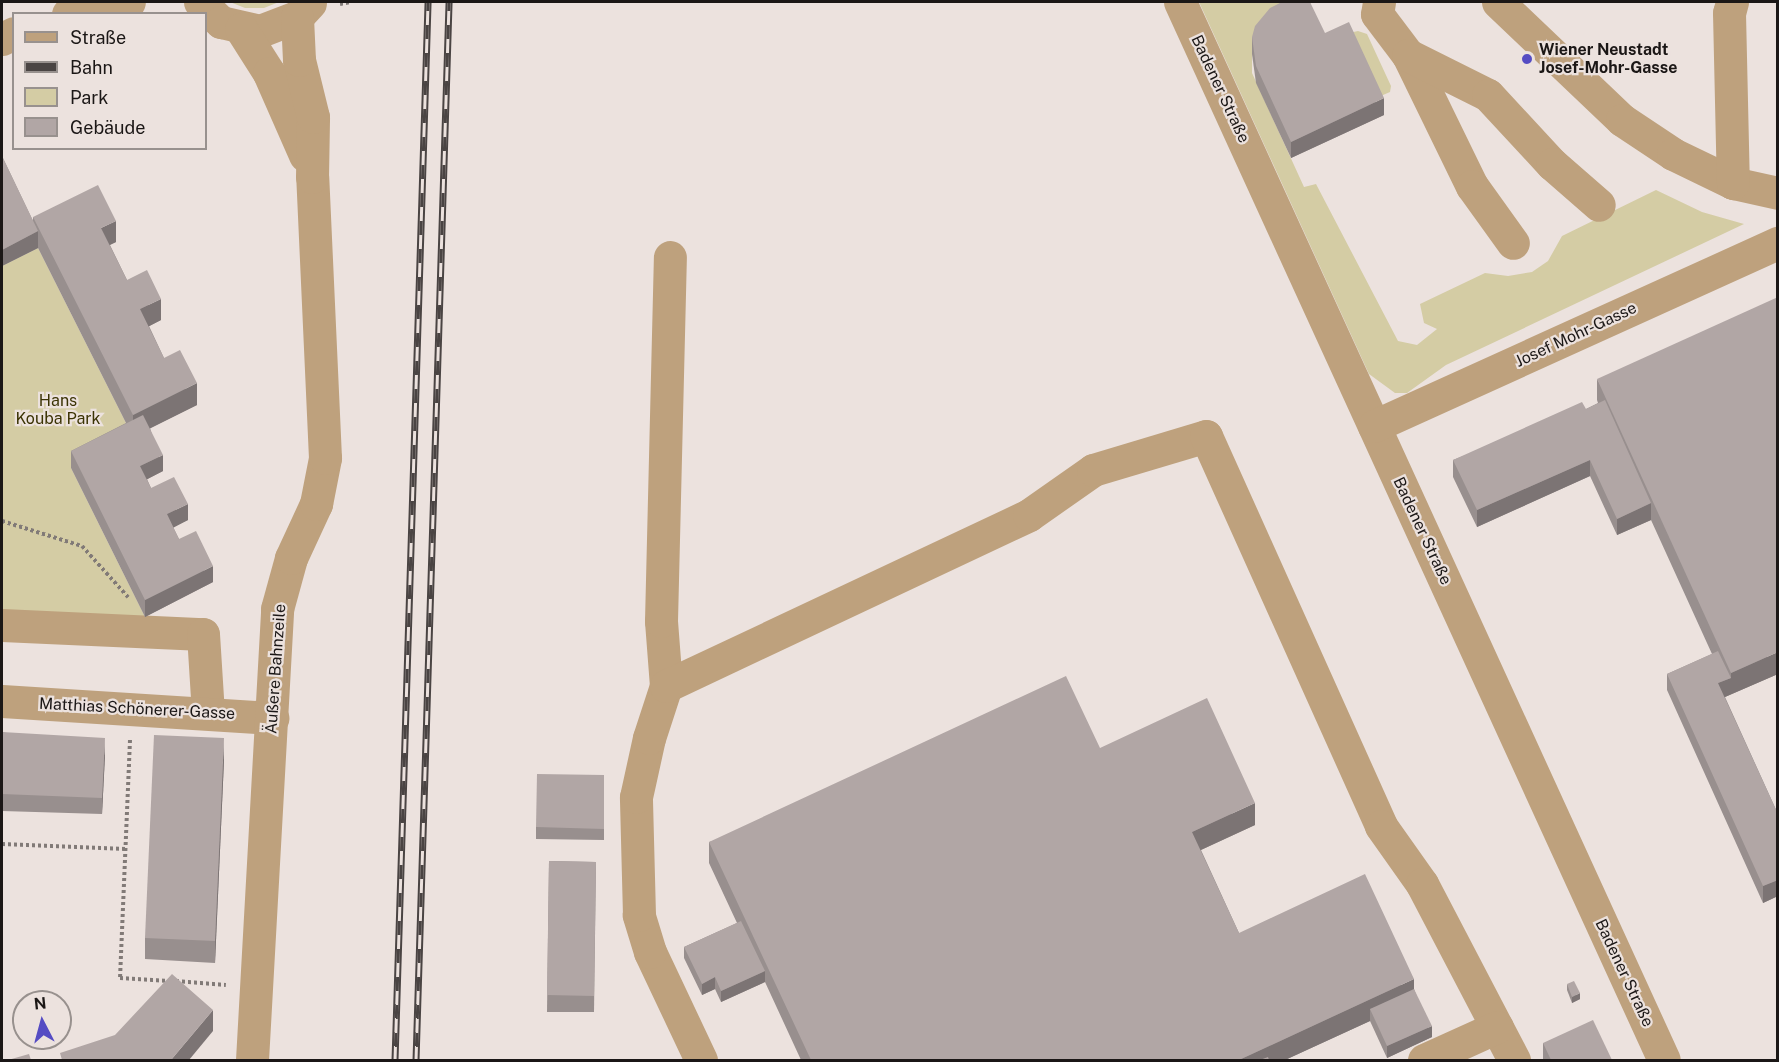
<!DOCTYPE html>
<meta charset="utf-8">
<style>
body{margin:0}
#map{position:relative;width:1779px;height:1062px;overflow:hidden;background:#ece2de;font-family:"Public Sans",sans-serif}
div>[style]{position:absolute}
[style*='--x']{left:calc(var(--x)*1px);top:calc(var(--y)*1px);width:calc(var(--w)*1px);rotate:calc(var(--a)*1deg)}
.green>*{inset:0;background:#d4cca4}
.path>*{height:4px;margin-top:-2px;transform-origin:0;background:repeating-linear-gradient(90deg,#817a77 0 3px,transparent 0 6px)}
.minor>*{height:33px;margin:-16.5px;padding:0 16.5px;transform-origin:16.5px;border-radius:16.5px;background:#bea17d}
.rail>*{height:7px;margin-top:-3.5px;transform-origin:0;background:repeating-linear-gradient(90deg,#ece2de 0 14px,#4a4443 0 28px);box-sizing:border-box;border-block:2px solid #4a4443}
.wall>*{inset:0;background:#988f8e}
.shaded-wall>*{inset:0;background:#7c7474}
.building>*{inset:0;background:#b1a6a5}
.dots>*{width:16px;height:16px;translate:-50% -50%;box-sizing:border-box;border:3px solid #ece2de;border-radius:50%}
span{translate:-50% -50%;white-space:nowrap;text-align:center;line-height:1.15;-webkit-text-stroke:4.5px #ece2de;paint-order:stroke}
.poi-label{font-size:16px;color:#1b1716;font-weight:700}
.left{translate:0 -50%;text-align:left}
.street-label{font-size:16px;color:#1b1716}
.park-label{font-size:16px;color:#3b3304}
.frame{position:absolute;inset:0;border:3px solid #1b1716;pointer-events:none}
.legend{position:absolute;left:12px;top:12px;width:195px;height:138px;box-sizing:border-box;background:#ece2de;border:2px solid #98918e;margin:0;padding:8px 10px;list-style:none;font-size:18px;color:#1b1716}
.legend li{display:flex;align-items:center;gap:12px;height:30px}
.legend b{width:30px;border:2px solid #98918e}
.north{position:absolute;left:12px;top:990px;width:60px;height:60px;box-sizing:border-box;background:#ece2de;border:2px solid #98918e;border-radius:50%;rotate:354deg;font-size:16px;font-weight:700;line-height:24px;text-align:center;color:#1b1716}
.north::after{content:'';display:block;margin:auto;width:21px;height:27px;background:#554cc3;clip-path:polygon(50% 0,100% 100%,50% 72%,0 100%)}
</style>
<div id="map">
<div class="green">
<i style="clip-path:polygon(230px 2px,279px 2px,264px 8px,245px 8px)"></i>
<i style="clip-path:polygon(1199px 2px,1311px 2px,1308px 15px,1252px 54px,1252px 73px,1304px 187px,1316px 184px,1398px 341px,1417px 345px,1437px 329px,1424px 323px,1420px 304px,1485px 273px,1508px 276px,1532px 272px,1548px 261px,1562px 236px,1656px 190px,1702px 212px,1744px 224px,1446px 365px,1407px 393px,1395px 393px,1369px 374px)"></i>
<i style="clip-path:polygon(1358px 31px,1367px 34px,1391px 86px,1390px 92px,1376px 98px,1349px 33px)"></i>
<i style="clip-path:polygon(38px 248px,133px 437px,71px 468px,145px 617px,2px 610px,2px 266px)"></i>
</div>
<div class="path">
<i style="--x:340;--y:4;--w:11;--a:-10"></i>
<i style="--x:2;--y:521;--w:84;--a:17.4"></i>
<i style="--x:82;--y:546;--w:69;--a:48"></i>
<i style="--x:130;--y:740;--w:238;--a:92.4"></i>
<i style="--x:120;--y:978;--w:49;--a:3.5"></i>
<i style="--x:2;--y:844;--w:124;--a:2.3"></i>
<i style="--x:176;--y:981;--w:50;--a:4.6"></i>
</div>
<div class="minor">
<i style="--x:200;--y:2;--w:29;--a:44"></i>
<i style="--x:221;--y:22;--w:40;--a:13"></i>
<i style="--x:260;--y:31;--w:40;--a:-21"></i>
<i style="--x:297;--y:17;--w:19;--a:-47"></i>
<i style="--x:1180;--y:2;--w:1163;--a:65.42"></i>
<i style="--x:1379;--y:2;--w:12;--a:99"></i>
<i style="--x:1377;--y:14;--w:51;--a:52.9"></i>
<i style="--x:1408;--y:55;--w:146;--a:64"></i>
<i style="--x:1472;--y:186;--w:70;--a:54.3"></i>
<i style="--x:1498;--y:2;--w:171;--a:43.6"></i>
<i style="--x:1622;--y:120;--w:61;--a:33.7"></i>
<i style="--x:1673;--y:154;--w:67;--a:25.8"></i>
<i style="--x:1733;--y:183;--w:46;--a:12.5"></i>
<i style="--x:1732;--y:2;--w:11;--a:105"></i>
<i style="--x:1729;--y:13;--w:170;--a:88.7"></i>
<i style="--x:68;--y:14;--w:62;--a:-11.1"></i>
<i style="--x:241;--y:29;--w:52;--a:57.5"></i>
<i style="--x:269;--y:73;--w:90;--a:66.3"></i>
<i style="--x:2;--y:39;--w:13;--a:-27"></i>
<i style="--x:1408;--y:55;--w:89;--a:26.6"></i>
<i style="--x:1488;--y:95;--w:94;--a:47.2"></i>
<i style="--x:1552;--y:164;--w:62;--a:41.1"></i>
<i style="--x:1374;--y:426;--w:444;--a:-24.4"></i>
<i style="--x:2;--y:625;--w:201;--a:2.6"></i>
<i style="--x:203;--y:634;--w:79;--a:86.4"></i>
<i style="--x:666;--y:686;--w:65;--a:-94.4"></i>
<i style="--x:661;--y:621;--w:364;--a:-88.6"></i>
<i style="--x:2;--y:701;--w:271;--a:3.6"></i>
<i style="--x:252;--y:1060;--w:452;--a:-86.8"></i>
<i style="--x:277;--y:609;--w:53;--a:-74.6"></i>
<i style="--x:291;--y:558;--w:60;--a:-65.2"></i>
<i style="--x:316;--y:504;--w:47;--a:-78.9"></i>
<i style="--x:325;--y:458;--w:281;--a:-92.6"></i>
<i style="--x:312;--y:177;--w:60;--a:-89"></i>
<i style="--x:313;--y:117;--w:59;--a:-103.8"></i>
<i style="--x:299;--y:60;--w:43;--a:-92.7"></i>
<i style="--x:701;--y:1060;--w:119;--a:-115.3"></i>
<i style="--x:650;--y:952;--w:39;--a:-107"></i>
<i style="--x:639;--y:915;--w:118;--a:-91.5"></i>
<i style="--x:636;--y:797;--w:60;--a:-77.6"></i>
<i style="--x:649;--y:738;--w:55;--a:-71.9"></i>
<i style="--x:666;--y:686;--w:401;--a:-25.2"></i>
<i style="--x:1029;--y:515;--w:78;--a:-35.1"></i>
<i style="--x:1093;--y:470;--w:118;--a:-16.7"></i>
<i style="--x:1206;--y:436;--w:427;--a:65.8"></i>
<i style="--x:1381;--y:826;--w:71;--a:54.7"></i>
<i style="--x:1422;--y:884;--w:199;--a:62.4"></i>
<i style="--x:1424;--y:1060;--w:80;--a:-24.3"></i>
</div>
<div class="rail">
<i style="--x:395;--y:1060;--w:1059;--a:-88.21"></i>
<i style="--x:416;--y:1060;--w:1059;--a:-88.21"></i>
</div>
<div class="wall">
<i style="clip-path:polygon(1325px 33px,1384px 115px,1291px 158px,1256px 83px,1252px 54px,1252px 37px)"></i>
<i style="clip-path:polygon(2px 156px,33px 221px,33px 217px,116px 242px,110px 245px,127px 280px,161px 320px,149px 326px,164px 358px,197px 405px,150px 428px,163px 471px,147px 479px,151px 488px,188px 520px,173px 527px,179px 539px,213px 582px,145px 617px,71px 468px,71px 451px,126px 423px,38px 248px,2px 266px)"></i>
<i style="clip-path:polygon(1597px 379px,1778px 674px,1725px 697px,1778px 814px,1778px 896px,1763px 903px,1667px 690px,1667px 674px,1712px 654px,1651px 520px,1617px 535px,1590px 476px,1477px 527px,1453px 477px,1453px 460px,1586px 409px,1598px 403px,1597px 400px)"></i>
<i style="clip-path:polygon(2px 732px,105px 755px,102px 814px,2px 811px)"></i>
<i style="clip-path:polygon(1100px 748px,1255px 825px,1201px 850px,1239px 933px,1414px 989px,1432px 1037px,1387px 1058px,1370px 1021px,1285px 1060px,801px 1060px,765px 982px,721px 1002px,715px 989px,702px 995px,684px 958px,684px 947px,737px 923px,709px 863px,709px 842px)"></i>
<i style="clip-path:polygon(224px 760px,215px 963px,145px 959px,145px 938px)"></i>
<i style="clip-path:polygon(604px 775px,604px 840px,536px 839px,536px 827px)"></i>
<i style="clip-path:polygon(549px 861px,596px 862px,594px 1012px,547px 1012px)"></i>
<i style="clip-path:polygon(1567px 984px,1580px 999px,1572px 1003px,1567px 990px)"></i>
<i style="clip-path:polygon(1543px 1043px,1612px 1060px,1543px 1060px)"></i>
</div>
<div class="shaded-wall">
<i style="clip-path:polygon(1384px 98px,1384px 115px,1291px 158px,1291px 142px)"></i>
<i style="clip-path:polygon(116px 221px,116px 242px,101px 249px,101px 228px)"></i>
<i style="clip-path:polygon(38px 231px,38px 248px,2px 266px,2px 250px)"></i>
<i style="clip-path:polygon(161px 299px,161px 320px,140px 331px,140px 309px)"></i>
<i style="clip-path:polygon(197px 383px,197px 405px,133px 437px,133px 415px)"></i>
<i style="clip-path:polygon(163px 455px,163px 471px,140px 483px,140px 466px)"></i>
<i style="clip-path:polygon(1590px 460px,1590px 476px,1477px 527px,1477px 510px)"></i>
<i style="clip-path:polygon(1651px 503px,1651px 520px,1617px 535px,1617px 519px)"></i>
<i style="clip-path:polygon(188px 504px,188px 520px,167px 531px,167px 514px)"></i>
<i style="clip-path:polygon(213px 566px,213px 582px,145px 617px,145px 600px)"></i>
<i style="clip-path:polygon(1778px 652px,1778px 674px,1718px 700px,1718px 683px,1731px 678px,1731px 673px)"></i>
<i style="clip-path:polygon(105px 738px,105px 755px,102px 814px,102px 798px)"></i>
<i style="clip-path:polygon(224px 738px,224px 760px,215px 963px,215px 941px)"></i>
<i style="clip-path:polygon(1255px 803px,1255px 825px,1192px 854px,1192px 832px)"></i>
<i style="clip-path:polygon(1778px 880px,1778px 896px,1763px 903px,1763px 886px)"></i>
<i style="clip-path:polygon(765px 971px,765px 982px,721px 1002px,721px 991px)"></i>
<i style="clip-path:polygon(715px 977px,715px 989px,702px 995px,702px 984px)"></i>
<i style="clip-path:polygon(1414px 979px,1414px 1001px,1370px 1009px,1370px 1021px,1285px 1060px,1239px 1060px)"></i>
<i style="clip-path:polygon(1580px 993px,1580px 999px,1572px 1003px,1572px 997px)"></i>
<i style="clip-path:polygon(213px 1010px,213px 1031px,189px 1060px,171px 1060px)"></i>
<i style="clip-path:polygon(1432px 1026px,1432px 1037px,1387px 1058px,1387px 1046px)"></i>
</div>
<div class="building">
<i style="clip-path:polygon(1282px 2px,1310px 2px,1325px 33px,1349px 22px,1384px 98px,1291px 142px,1256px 66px,1252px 37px,1255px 26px,1270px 8px)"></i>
<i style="clip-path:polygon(2px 156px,38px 231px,2px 250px)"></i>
<i style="clip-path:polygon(98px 185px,116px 221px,101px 228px,127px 280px,147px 270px,161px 299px,140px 309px,164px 358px,180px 350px,197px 383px,133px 415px,33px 217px)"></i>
<i style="clip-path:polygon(1778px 297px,1778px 652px,1731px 673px,1597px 379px)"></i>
<i style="clip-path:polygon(1605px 400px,1651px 503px,1617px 519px,1590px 460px,1477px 510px,1453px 460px,1582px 402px,1586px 409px)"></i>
<i style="clip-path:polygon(143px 415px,163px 455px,140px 466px,151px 488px,174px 477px,188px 504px,167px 514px,179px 539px,196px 531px,213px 566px,145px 600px,71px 451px)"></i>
<i style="clip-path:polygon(1718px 651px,1731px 678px,1718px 683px,1778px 814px,1778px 880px,1763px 886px,1667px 674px)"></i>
<i style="clip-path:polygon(1066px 676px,1100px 748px,1207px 698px,1255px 803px,1192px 832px,1239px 933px,1365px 874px,1414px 979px,1239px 1060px,811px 1060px,709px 842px)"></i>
<i style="clip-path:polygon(2px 732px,105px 738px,102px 798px,2px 794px)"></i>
<i style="clip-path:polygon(154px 735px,224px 738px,215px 941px,145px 938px)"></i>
<i style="clip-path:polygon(537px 774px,604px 775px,604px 829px,536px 827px)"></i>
<i style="clip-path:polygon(549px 861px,596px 862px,594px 996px,547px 995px)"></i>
<i style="clip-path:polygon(741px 921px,765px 971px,721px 991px,715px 977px,702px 984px,684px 947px)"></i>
<i style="clip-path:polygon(172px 974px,213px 1010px,171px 1060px,62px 1060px,60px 1053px,115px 1035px)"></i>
<i style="clip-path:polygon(1574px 981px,1580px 993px,1572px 997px,1567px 984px)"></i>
<i style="clip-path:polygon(1414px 989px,1432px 1026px,1387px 1046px,1370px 1009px)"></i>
<i style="clip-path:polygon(1593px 1020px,1612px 1060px,1551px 1060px,1543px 1043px)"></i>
<i style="clip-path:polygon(29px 1054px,31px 1060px,8px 1060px)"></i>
<i style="clip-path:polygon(1268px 1057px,1269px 1060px,1260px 1060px)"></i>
</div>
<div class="dots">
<i style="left:1527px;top:59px;background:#554cc3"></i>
</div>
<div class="poi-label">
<span class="left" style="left:1539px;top:59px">Wiener Neustadt<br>Josef-Mohr-Gasse</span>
</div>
<div class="street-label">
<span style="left:1220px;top:89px;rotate:65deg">Badener Straße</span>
<span style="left:1576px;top:335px;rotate:-25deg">Josef Mohr-Gasse</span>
<span style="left:1422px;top:531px;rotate:65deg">Badener Straße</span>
<span style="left:276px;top:669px;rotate:-86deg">Äußere Bahnzeile</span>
<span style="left:137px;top:709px;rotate:3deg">Matthias Schönerer-Gasse</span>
<span style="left:1624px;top:973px;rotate:65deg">Badener Straße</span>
</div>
<div class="park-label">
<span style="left:58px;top:410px">Hans<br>Kouba Park</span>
</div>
<div class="frame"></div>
<ul class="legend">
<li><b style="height:8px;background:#bea17d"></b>Straße</li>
<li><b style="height:8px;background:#4a4443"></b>Bahn</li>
<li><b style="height:16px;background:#d4cca4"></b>Park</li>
<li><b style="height:16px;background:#b1a6a5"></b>Gebäude</li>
</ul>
<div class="north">N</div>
</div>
